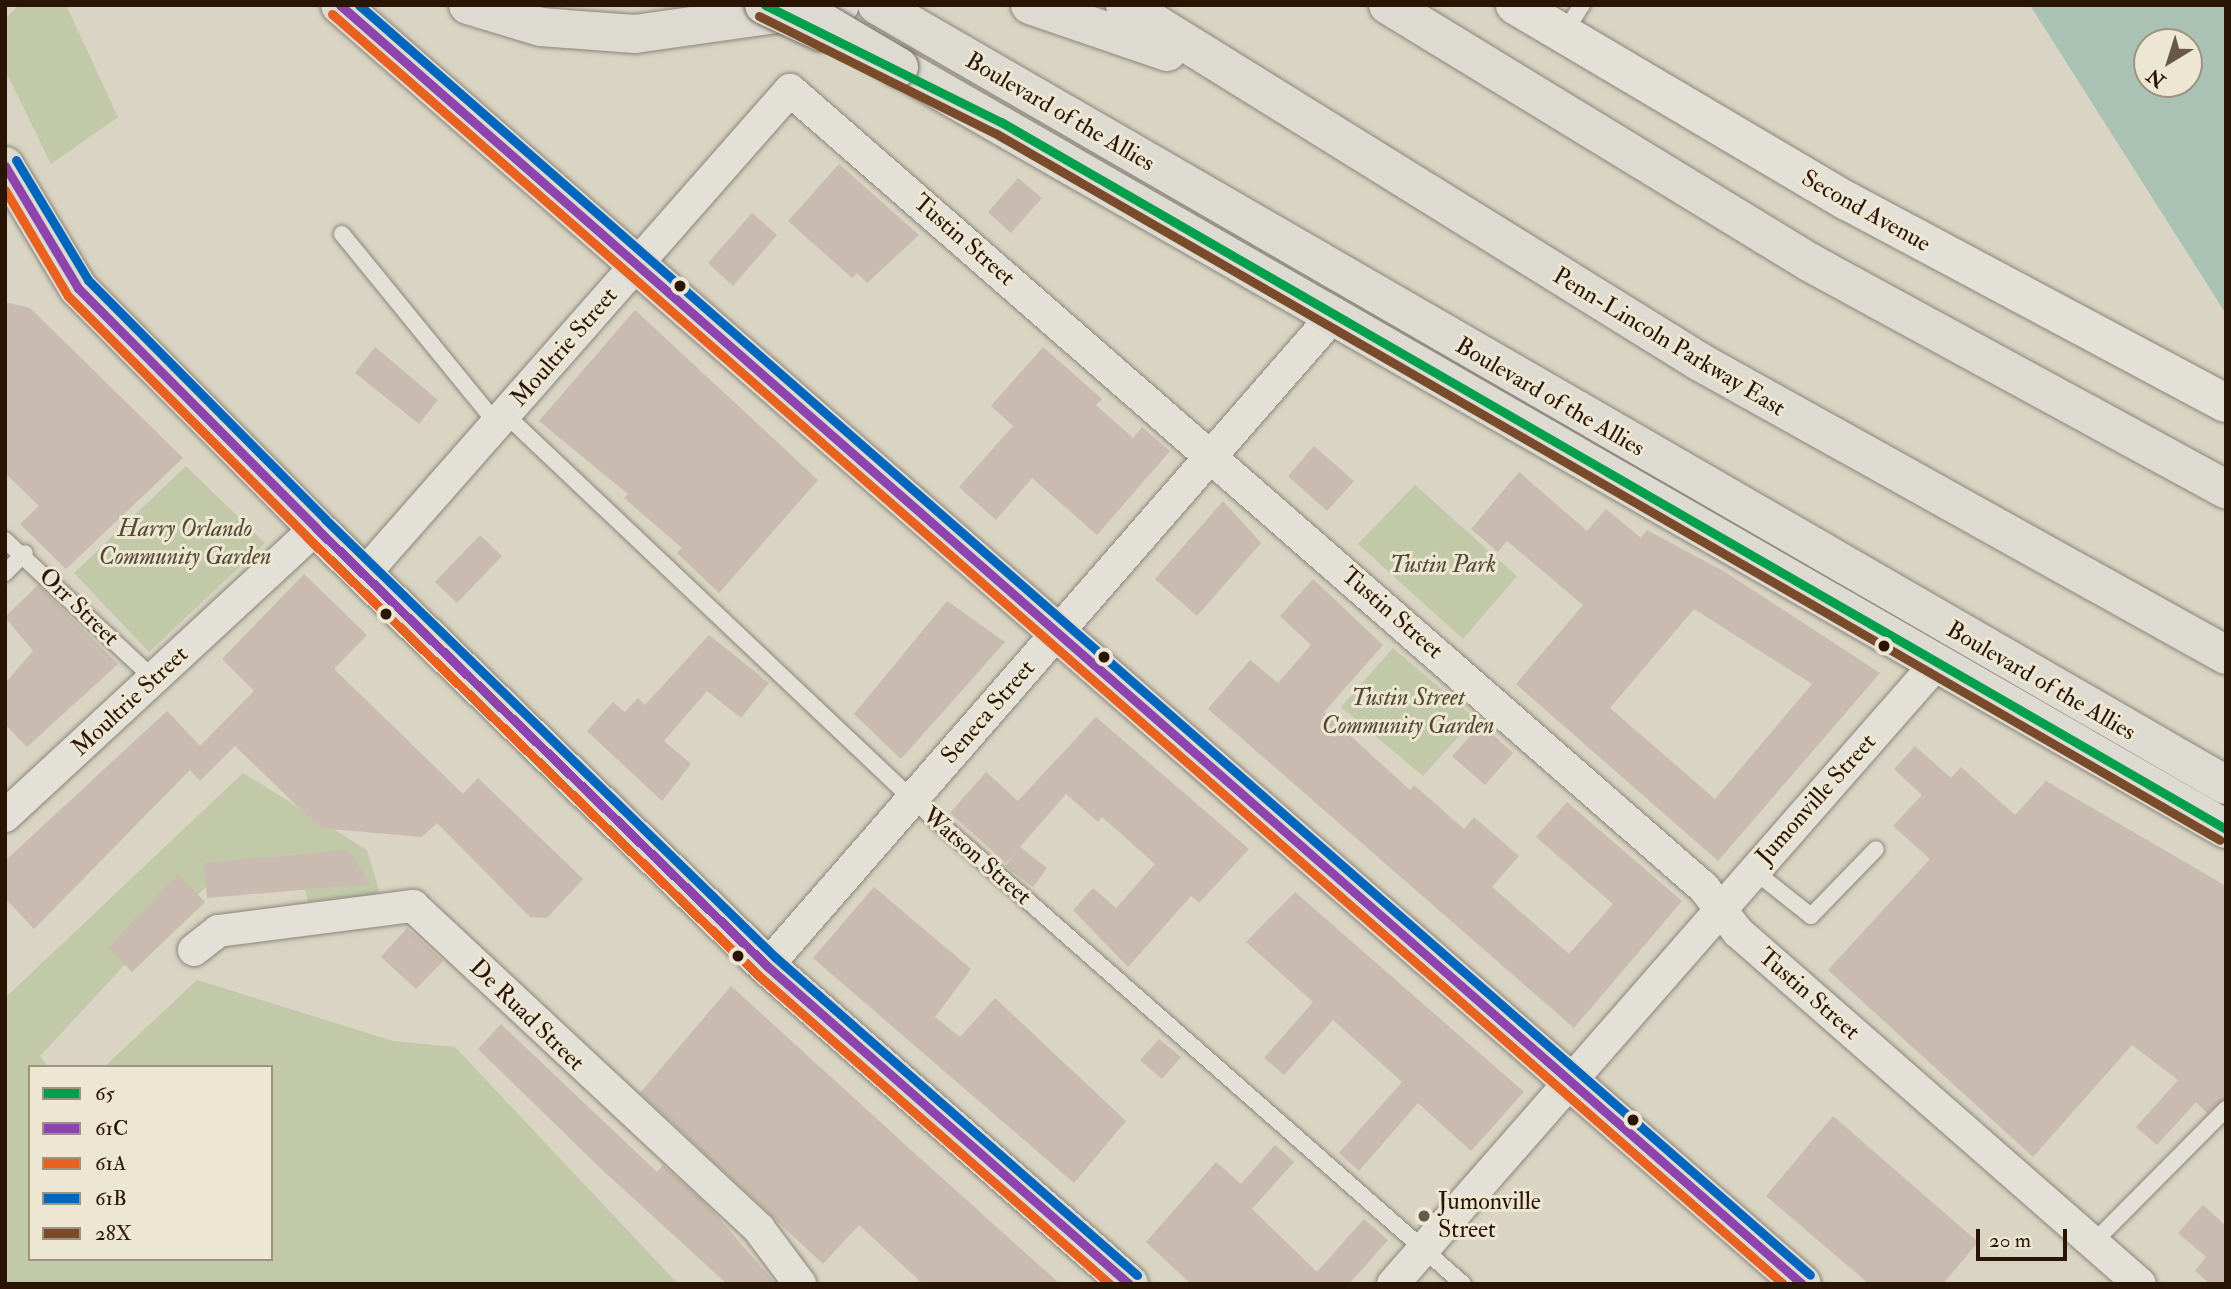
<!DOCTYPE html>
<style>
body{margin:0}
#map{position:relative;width:2231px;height:1289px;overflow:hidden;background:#d9d4c3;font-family:"IM FELL Double Pica",serif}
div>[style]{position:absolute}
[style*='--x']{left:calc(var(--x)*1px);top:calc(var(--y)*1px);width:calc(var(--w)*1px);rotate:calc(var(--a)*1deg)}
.green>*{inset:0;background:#c1c9a9}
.water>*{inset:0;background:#a9c2b4}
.building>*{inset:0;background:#c9bbaf}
.roads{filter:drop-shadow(0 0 2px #8b857a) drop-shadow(0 0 2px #8b857a)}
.service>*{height:16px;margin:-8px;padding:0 8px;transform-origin:8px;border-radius:8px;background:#e2e0d7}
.minor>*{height:32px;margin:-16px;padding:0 16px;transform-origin:16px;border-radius:16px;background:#e2e0d7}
.secondary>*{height:38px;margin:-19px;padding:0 19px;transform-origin:19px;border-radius:19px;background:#e2e0d7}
.primary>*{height:38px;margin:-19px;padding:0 19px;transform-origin:19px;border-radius:19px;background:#dddad1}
.trunk>*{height:38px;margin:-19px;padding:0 19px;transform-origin:19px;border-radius:19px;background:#dddad1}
.motorway>*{height:38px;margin:-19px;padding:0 19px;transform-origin:19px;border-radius:19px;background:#dddad1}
.bridges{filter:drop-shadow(0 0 2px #726c61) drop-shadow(0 0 2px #726c61)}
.trunk-bridge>*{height:38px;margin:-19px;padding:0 19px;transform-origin:19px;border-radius:19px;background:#dddad1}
.motorway-bridge>*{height:38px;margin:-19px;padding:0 19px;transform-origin:19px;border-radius:19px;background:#dddad1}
.bus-1>*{height:9px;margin:-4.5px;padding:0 4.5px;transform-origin:4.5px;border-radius:4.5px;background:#029f4d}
.bus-2>*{height:9px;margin:-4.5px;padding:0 4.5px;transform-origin:4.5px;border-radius:4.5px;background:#8e44ad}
.bus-3>*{height:9px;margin:-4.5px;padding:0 4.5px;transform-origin:4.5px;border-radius:4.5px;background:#e86120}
.bus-4>*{height:9px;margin:-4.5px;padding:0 4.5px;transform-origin:4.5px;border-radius:4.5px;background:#0065bd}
.bus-5>*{height:9px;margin:-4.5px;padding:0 4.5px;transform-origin:4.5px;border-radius:4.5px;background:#7a4b2a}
.dots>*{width:19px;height:19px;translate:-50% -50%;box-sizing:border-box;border:4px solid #ede6d2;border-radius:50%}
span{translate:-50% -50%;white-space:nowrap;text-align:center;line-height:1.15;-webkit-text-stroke:6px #ede6d2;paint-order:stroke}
.street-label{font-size:24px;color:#2a1504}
.park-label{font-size:24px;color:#52482f;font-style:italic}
.poi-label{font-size:24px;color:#2a1504}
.left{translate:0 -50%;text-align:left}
.frame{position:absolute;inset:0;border:7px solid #2a1504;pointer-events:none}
.legend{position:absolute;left:28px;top:1065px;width:245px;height:196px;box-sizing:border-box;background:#ede6d2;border:2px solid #9f9280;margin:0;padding:9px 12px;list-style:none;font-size:21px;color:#2a1504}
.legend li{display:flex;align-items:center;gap:14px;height:35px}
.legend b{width:35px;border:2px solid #9f9280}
.north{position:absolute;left:2133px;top:28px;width:70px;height:70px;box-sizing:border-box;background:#ede6d2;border:2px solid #9f9280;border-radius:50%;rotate:218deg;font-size:19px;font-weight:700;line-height:28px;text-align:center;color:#2a1504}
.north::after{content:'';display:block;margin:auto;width:24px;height:32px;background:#675847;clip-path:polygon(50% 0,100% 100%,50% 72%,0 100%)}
.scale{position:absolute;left:1976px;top:1229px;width:91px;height:32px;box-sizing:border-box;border:4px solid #2a1504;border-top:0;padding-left:9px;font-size:21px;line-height:24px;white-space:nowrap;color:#2a1504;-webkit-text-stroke:5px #ede6d2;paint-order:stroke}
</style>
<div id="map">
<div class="green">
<i style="clip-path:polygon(19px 5px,66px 5px,118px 117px,51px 164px,5px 70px,5px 19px)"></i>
<i style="clip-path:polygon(186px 466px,265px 543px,149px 652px,74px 573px)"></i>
<i style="clip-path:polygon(1415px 485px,1517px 576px,1463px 639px,1358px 544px)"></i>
<i style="clip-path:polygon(1393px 648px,1475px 718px,1423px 776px,1341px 707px)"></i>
<i style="clip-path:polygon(243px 773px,367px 850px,380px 894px,308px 902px,299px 865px,221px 874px,160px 927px,40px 1056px,48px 1067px,30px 1067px,30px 1259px,271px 1259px,271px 1067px,104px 1067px,197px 980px,393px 1041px,455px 1047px,678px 1284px,5px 1284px,5px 998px)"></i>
</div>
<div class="water">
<i style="clip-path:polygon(evenodd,2030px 5px,2226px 5px,2226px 314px,2030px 5px,2147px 42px,2189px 42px,2189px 84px,2147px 84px,2147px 42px)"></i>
</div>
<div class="building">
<i style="clip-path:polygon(839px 164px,919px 235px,867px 283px,857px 273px,852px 278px,788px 221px)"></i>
<i style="clip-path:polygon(1018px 178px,1042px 198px,1011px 233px,988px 212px)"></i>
<i style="clip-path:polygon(752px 213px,777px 235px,733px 286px,708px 263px)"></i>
<i style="clip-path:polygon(5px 302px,30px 308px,183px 458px,66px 569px,20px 524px,39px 506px,5px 473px)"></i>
<i style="clip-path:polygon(635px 310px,818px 480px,719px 593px,677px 553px,682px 548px,624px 498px,628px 494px,539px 421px)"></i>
<i style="clip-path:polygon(375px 347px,438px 400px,419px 424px,355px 373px)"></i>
<i style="clip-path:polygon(1043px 347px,1102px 399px,1096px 405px,1133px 438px,1142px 427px,1170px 451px,1097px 535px,1032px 478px,996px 520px,959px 487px,1013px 426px,991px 406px)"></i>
<i style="clip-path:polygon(1314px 446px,1354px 481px,1327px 511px,1288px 476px)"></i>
<i style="clip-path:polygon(evenodd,1519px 472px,1587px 531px,1606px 509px,1641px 538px,1647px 530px,1725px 572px,1880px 673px,1718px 861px,1516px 684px,1583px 605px,1507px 541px,1498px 552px,1471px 529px,1519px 472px,1694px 609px,1812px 684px,1715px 799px,1610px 708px,1694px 609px)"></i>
<i style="clip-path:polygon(1223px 501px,1261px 543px,1197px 616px,1155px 579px)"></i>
<i style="clip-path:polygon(480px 535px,502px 556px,457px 603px,435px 582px)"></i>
<i style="clip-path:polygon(304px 574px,367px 635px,334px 669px,463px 794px,478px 778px,583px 879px,547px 918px,530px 917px,437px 823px,422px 837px,320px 828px,235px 746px,200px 781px,190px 770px,34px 929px,5px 898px,5px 861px,167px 711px,200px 746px,254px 691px,222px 659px)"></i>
<i style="clip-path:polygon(1313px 579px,1383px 645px,1324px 712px,1410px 790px,1414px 785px,1464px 829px,1474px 817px,1519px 856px,1492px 887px,1569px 954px,1613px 904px,1536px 837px,1567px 802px,1682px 901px,1574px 1028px,1208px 709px,1250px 660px,1278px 683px,1311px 645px,1280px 616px)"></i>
<i style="clip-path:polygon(38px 585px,118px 664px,27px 747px,5px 724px,5px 683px,33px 651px,5px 617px)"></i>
<i style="clip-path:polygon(947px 601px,1005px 642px,901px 759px,854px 714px)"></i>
<i style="clip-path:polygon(709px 635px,769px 683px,741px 718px,707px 691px,664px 741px,691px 764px,662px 801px,587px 731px,613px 702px,625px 712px,638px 698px,645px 705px)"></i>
<i style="clip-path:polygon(1096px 717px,1249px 849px,1199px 903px,1191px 896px,1128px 967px,1073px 910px,1093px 888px,1116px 908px,1155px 864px,1102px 817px,1098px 822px,1066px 794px,1020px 847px,1047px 868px,1033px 887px,1005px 866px,1017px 850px,1006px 863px,950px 813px,986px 772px,1018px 801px)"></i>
<i style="clip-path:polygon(1481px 724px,1513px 753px,1485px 785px,1452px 756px)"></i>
<i style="clip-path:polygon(1915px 746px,1951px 778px,1961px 767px,2015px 815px,2046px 781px,2226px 886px,2226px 1099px,2207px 1113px,2196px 1102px,2157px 1145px,2136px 1127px,2178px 1080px,2132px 1045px,2033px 1157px,1828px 970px,1930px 859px,1893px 826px,1922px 795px,1894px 769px)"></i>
<i style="clip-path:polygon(349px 850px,370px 884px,207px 898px,204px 863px)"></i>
<i style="clip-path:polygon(178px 874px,205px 902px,132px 972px,108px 947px)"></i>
<i style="clip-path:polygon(874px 887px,971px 969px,935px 1017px,960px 1037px,995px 998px,1126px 1121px,1074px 1183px,813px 958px)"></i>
<i style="clip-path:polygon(1295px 892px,1524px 1092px,1471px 1151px,1418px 1103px,1359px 1171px,1339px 1153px,1402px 1082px,1333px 1020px,1284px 1075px,1264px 1058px,1313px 1002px,1246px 942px)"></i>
<i style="clip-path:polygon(407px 928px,443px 961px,416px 989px,381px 957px)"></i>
<i style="clip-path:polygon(731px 986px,921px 1159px,1060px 1284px,923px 1284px,859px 1225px,823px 1264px,640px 1093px)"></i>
<i style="clip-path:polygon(501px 1024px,657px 1172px,663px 1165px,709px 1207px,776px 1284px,727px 1284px,597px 1165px,478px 1049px)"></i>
<i style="clip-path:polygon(1159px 1039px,1181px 1057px,1162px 1079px,1140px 1060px)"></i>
<i style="clip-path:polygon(1833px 1116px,1978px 1242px,1943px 1284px,1869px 1284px,1766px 1196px)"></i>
<i style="clip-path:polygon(1275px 1145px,1294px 1162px,1252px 1209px,1317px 1272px,1364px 1219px,1388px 1240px,1349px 1284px,1191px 1284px,1146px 1242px,1216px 1162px,1241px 1184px)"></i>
<i style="clip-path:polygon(2203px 1205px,2226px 1226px,2226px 1284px,2210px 1284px,2195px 1271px,2206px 1257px,2178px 1233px)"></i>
</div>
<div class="roads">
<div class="service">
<i style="--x:1563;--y:35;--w:36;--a:-58"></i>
<i style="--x:342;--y:234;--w:245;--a:50.8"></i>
<i style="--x:505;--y:414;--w:560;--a:43.41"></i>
<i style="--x:912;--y:799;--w:734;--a:41.35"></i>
<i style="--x:5;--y:540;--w:204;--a:43"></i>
<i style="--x:5;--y:573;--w:28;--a:-45"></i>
<i style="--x:1753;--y:870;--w:74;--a:38.4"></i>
<i style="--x:1811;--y:916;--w:93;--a:-45.9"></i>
<i style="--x:2093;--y:1243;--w:189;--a:-45.2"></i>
</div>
<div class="minor">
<i style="--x:366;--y:572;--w:642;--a:-48.66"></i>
<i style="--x:790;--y:90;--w:1213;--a:41.12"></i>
<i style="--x:1704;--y:888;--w:56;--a:52.3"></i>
<i style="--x:1738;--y:932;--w:534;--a:41.21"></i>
<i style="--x:5;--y:816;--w:424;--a:-42.8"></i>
<i style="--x:194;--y:950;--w:31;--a:-38"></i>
<i style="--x:218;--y:931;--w:197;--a:-7.3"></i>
<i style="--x:413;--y:906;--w:473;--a:43"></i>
<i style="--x:759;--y:1229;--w:69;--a:53.3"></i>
<i style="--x:767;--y:966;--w:842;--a:-48.95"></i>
<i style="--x:1393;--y:1284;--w:824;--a:-48.79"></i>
</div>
<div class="secondary">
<i style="--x:1515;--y:5;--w:386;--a:30.6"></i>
<i style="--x:1847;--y:201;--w:429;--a:28.1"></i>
</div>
<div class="primary">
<i style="--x:340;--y:5;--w:1942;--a:41.18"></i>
<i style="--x:5;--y:166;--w:142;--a:59.1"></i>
<i style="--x:78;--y:288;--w:338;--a:45.2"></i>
<i style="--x:316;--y:528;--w:629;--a:44.16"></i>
<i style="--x:767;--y:966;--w:482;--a:41.3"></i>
</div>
<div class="trunk">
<i style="--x:877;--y:5;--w:1558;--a:30.04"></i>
<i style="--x:899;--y:67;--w:1530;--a:29.87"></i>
</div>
<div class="motorway">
<i style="--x:468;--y:5;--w:76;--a:16.8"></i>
<i style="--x:541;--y:27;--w:94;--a:4.3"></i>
<i style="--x:635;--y:34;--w:207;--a:-8.1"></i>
<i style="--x:1030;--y:5;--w:145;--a:18.9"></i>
<i style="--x:1125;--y:5;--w:677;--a:31.83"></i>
<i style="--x:1700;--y:362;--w:602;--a:29.12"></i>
<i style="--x:1388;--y:5;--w:493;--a:31.4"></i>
<i style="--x:1809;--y:262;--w:475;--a:28.6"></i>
</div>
</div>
<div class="bridges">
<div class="trunk-bridge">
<i style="--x:764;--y:5;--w:64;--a:25"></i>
</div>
<div class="motorway-bridge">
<i style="--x:794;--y:5;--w:122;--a:30.6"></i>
</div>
</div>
<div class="bus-1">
<i style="--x:765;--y:5;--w:263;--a:26.4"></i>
<i style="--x:1001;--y:122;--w:1414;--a:29.99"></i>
</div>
<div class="bus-2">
<i style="--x:340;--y:5;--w:1942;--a:41.18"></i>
<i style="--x:5;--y:166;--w:142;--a:59.1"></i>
<i style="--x:78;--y:288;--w:338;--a:45.2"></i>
<i style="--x:316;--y:528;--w:629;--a:44.16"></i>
<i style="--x:767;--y:966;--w:482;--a:41.3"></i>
</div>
<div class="bus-3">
<i style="--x:332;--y:14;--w:1928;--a:41.19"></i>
<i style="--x:5;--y:190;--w:123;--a:59.3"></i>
<i style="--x:68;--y:296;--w:339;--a:45.2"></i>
<i style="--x:307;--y:537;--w:629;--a:44.16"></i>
<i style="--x:758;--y:975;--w:468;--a:41.3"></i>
</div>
<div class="bus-4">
<i style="--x:359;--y:5;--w:1928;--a:41.19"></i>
<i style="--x:16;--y:160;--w:140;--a:59"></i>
<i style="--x:88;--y:280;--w:337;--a:45.2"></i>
<i style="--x:325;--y:519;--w:628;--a:44.23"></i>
<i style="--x:775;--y:957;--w:482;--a:41.3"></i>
</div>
<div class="bus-5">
<i style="--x:759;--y:16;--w:263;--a:26.4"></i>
<i style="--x:995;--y:133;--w:1414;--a:29.99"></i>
</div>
<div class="dots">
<i style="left:680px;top:286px;background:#2a1504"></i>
<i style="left:386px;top:614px;background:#2a1504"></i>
<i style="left:1884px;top:646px;background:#2a1504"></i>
<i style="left:1104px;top:657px;background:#2a1504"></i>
<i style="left:738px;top:956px;background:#2a1504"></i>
<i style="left:1633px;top:1120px;background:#2a1504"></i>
<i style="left:1424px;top:1216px;background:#675847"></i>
</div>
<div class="street-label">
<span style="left:1060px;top:112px;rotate:30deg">Boulevard of the Allies</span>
<span style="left:1866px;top:211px;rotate:29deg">Second Avenue</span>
<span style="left:964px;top:240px;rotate:41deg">Tustin Street</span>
<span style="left:1669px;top:342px;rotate:31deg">Penn-Lincoln Parkway East</span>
<span style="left:564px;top:347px;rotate:-49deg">Moultrie Street</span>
<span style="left:1550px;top:397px;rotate:30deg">Boulevard of the Allies</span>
<span style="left:79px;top:607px;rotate:44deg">Orr Street</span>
<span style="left:1392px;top:613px;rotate:41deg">Tustin Street</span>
<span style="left:2041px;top:681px;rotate:30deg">Boulevard of the Allies</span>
<span style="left:130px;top:701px;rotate:-43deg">Moultrie Street</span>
<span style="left:988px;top:712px;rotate:-49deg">Seneca Street</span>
<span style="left:1816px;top:799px;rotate:-48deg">Jumonville Street</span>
<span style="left:977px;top:856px;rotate:41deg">Watson Street</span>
<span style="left:1809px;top:994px;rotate:41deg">Tustin Street</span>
<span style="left:527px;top:1015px;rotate:44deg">De Ruad Street</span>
</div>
<div class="park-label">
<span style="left:185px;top:543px">Harry Orlando<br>Community Garden</span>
<span style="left:1443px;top:565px">Tustin Park</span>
<span style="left:1408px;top:712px">Tustin Street<br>Community Garden</span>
</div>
<div class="poi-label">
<span class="left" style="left:1438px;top:1216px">Jumonville<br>Street</span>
</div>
<div class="frame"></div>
<ul class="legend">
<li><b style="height:9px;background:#029f4d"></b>65</li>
<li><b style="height:9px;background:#8e44ad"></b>61C</li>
<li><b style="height:9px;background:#e86120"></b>61A</li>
<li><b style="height:9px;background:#0065bd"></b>61B</li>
<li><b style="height:9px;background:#7a4b2a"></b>28X</li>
</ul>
<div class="north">N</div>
<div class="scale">20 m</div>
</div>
